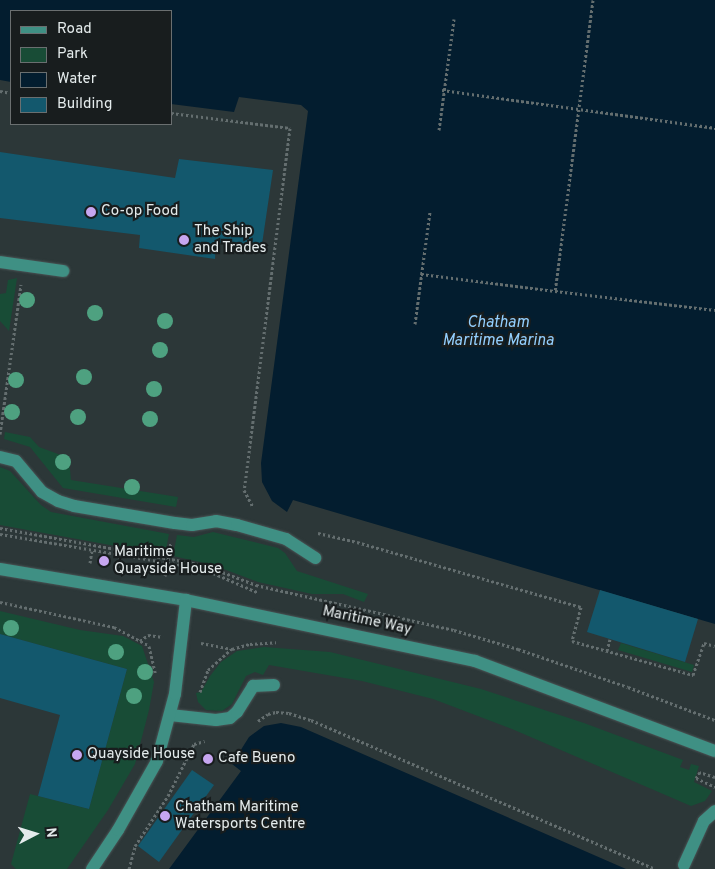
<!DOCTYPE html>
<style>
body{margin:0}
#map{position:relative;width:715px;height:869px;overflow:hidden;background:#2c3738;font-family:Overpass,sans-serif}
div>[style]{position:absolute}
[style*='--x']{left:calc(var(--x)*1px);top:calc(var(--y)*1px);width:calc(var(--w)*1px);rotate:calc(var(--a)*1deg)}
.green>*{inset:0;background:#184c36}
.water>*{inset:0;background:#031d2f}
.building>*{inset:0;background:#13586d}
.path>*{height:3px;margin-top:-1.5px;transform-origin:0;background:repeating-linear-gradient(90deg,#646e6f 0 2.5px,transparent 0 5px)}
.roads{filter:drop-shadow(0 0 1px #495455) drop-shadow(0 0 1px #495455)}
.minor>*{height:12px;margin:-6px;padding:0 6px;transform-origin:6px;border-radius:6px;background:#3f9084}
.trees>*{width:16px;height:16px;margin:-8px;border-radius:50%;background:#4ea180}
.dots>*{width:14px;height:14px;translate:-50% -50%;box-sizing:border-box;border:2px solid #181d1e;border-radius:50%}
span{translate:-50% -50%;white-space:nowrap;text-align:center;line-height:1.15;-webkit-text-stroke:4.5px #181d1e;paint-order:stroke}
.poi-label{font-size:15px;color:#e4ebec}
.left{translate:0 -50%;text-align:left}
.street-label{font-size:15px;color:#e4ebec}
.water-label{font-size:16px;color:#93cffe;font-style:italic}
.legend{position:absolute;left:10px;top:10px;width:162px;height:115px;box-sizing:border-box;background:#181d1e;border:1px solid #6a6f70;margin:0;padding:6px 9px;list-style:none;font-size:15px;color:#e4ebec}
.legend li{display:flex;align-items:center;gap:10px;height:25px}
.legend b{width:25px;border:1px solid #6a6f70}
.north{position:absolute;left:10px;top:809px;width:50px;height:50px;-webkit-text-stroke:4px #181d1e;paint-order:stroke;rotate:85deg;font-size:14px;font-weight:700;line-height:20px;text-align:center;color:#e4ebec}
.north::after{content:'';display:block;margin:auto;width:18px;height:22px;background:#e4ebec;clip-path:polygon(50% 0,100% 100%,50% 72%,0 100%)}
</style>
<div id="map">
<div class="green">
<i style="clip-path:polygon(17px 278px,9px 331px,0 321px,0 294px,6px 293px,8px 280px)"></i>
<i style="clip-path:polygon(5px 432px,30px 437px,39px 447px,69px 458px,71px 480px,178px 497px,176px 507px,63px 488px,30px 447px,4px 439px)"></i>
<i style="clip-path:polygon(0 467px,10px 471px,41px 505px,51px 512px,169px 534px,165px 555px,0 525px)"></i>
<i style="clip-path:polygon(213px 532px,278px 548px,285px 553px,297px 571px,368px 594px,364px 602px,343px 594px,312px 594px,258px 582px,213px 565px,173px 556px,177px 535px,194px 537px)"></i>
<i style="clip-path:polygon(0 611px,80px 630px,123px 636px,142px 646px,154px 682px,149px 710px,135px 764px,108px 810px,67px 869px,16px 869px,11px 864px,30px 794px,89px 809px,127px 669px,0 634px)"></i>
<i style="clip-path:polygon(621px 643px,694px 665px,692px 672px,618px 650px)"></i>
<i style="clip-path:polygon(264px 647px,330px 652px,481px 689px,584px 723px,683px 760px,680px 767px,689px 770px,691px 764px,699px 766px,694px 782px,712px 791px,705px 801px,691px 806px,512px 729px,433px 699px,362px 681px,269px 665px,263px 675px,255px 672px,246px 676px,232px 704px,222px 711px,206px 710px,198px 702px,196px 693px,201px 692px,210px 676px,221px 662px,237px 651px)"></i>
</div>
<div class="water">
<i style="clip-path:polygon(0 0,715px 0,715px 624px,293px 500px,287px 512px,272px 501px,262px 482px,261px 463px,308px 111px,301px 105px,239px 97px,234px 112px,171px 104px,171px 11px,11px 11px,11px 82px,0 80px)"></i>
<i style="clip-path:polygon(281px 723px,301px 727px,626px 869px,169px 869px,241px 771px,232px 764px,249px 737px,264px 726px)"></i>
</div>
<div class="building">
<i style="clip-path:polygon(0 152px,175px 178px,179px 159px,273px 170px,261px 251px,216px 242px,215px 259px,139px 248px,140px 235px,0 218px)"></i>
<i style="clip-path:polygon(600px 590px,698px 619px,685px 662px,587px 632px)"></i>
<i style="clip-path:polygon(0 634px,127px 669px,89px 809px,38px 796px,60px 715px,0 698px)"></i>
<i style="clip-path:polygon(192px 770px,214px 785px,159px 862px,138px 846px)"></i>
</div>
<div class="path">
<i style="--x:593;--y:0;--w:293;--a:97.4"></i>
<i style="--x:555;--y:291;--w:161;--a:6.8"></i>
<i style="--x:442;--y:90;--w:276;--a:7.9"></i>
<i style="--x:0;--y:91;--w:11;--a:10"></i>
<i style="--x:171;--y:113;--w:120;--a:7.2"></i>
<i style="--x:290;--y:128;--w:365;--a:97.2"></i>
<i style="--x:244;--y:490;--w:19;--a:62"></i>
<i style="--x:439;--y:130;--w:112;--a:-82.3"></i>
<i style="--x:421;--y:274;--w:135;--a:7.2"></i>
<i style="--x:415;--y:324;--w:113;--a:-82.4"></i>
<i style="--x:0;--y:434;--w:151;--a:-82"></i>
<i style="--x:0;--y:528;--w:207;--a:10.3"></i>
<i style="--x:204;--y:565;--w:56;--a:21"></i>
<i style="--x:256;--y:585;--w:203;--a:12.8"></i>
<i style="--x:454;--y:630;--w:67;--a:16.5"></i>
<i style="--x:518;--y:649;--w:116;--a:19.1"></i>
<i style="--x:628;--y:687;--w:93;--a:20.8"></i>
<i style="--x:318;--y:533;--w:40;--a:13"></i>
<i style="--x:357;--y:542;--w:233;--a:16.2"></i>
<i style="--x:581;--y:607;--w:35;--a:105"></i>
<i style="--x:572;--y:641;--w:126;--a:15.7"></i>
<i style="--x:693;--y:675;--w:34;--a:-71"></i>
<i style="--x:704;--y:643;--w:11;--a:15"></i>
<i style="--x:0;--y:534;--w:207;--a:9.7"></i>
<i style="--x:204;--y:569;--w:58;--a:23.5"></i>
<i style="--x:90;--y:563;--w:12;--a:-81"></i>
<i style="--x:116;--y:568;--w:13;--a:-72"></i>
<i style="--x:165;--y:576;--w:34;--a:-80"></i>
<i style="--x:0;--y:602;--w:117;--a:12.4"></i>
<i style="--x:114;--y:627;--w:40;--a:28"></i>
<i style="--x:149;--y:646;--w:28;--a:77"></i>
<i style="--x:140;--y:641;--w:10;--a:-37"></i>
<i style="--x:148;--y:635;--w:15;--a:8"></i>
<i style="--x:201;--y:643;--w:32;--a:11"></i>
<i style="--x:232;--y:649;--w:19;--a:-16"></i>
<i style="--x:250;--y:644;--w:26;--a:-4"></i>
<i style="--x:607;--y:651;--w:12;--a:-76"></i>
<i style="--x:200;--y:692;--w:23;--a:-70"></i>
<i style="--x:208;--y:670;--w:31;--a:-42"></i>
<i style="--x:258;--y:721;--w:12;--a:-35"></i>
<i style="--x:268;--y:714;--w:8;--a:-14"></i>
<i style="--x:276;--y:712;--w:13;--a:4"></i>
<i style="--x:289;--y:713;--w:23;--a:18"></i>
<i style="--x:311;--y:720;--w:375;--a:23.4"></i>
<i style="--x:715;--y:777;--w:16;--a:-162"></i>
<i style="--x:700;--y:772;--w:7;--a:124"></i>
<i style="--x:696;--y:778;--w:21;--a:25"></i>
<i style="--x:129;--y:869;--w:24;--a:-75"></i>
<i style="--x:135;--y:846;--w:60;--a:-56.6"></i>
<i style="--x:168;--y:796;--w:58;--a:-63.4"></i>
<i style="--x:194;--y:744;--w:11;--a:-15"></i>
</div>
<div class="roads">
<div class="minor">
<i style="--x:0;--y:262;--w:64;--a:8.1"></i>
<i style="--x:0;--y:457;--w:16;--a:14"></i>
<i style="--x:16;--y:461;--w:40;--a:50"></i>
<i style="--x:42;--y:492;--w:18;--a:29"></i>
<i style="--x:58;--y:501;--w:17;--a:17"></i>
<i style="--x:74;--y:506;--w:102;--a:9.6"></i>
<i style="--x:175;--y:523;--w:17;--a:7"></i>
<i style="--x:192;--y:525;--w:24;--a:-9"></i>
<i style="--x:216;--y:521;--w:21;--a:11"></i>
<i style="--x:237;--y:525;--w:51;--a:15.9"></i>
<i style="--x:286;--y:539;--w:35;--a:33"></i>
<i style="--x:0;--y:569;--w:189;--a:9.5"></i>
<i style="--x:186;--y:600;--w:295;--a:11.9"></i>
<i style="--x:475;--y:661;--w:256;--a:20.6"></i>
<i style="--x:170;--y:715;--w:46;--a:6.2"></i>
<i style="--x:216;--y:720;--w:14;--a:-8"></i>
<i style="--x:230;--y:718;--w:9;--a:-41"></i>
<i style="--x:237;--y:712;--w:31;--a:-58"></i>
<i style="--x:253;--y:686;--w:21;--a:-3"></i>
<i style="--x:684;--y:865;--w:48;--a:-65.6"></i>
<i style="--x:704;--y:821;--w:15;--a:-42"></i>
<i style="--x:92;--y:869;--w:47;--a:-56.3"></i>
<i style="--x:118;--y:830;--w:79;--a:-60.5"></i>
<i style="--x:157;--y:761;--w:69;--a:-75"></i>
<i style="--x:175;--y:694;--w:95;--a:-83.3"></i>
</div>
</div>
<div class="trees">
<i style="left:27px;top:300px"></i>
<i style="left:95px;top:313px"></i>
<i style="left:165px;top:321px"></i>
<i style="left:160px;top:350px"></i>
<i style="left:84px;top:377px"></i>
<i style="left:16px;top:380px"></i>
<i style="left:154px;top:389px"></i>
<i style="left:12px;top:412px"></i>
<i style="left:78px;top:417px"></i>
<i style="left:150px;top:419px"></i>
<i style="left:63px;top:462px"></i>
<i style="left:132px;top:487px"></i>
<i style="left:11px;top:628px"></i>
<i style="left:116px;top:652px"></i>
<i style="left:145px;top:672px"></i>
<i style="left:134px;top:696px"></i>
</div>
<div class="dots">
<i style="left:91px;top:212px;background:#c6a6f0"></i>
<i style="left:184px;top:240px;background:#c6a6f0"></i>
<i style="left:104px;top:561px;background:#c6a6f0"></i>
<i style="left:77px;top:755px;background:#c6a6f0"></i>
<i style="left:208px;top:759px;background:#c6a6f0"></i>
<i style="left:165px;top:816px;background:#c6a6f0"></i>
</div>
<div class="poi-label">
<span class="left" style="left:101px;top:212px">Co-op Food</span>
<span class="left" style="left:194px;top:240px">The Ship<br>and Trades</span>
<span class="left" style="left:114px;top:561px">Maritime<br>Quayside House</span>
<span class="left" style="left:87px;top:755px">Quayside House</span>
<span class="left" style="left:218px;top:759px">Cafe Bueno</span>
<span class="left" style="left:175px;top:816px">Chatham Maritime<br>Watersports Centre</span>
</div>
<div class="street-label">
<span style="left:367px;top:621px;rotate:12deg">Maritime Way</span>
</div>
<div class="water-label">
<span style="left:498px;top:332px">Chatham<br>Maritime Marina</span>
</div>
<ul class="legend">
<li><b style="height:6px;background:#3f9084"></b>Road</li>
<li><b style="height:14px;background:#184c36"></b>Park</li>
<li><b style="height:14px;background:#031d2f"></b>Water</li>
<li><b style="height:14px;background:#13586d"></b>Building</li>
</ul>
<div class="north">N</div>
</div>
